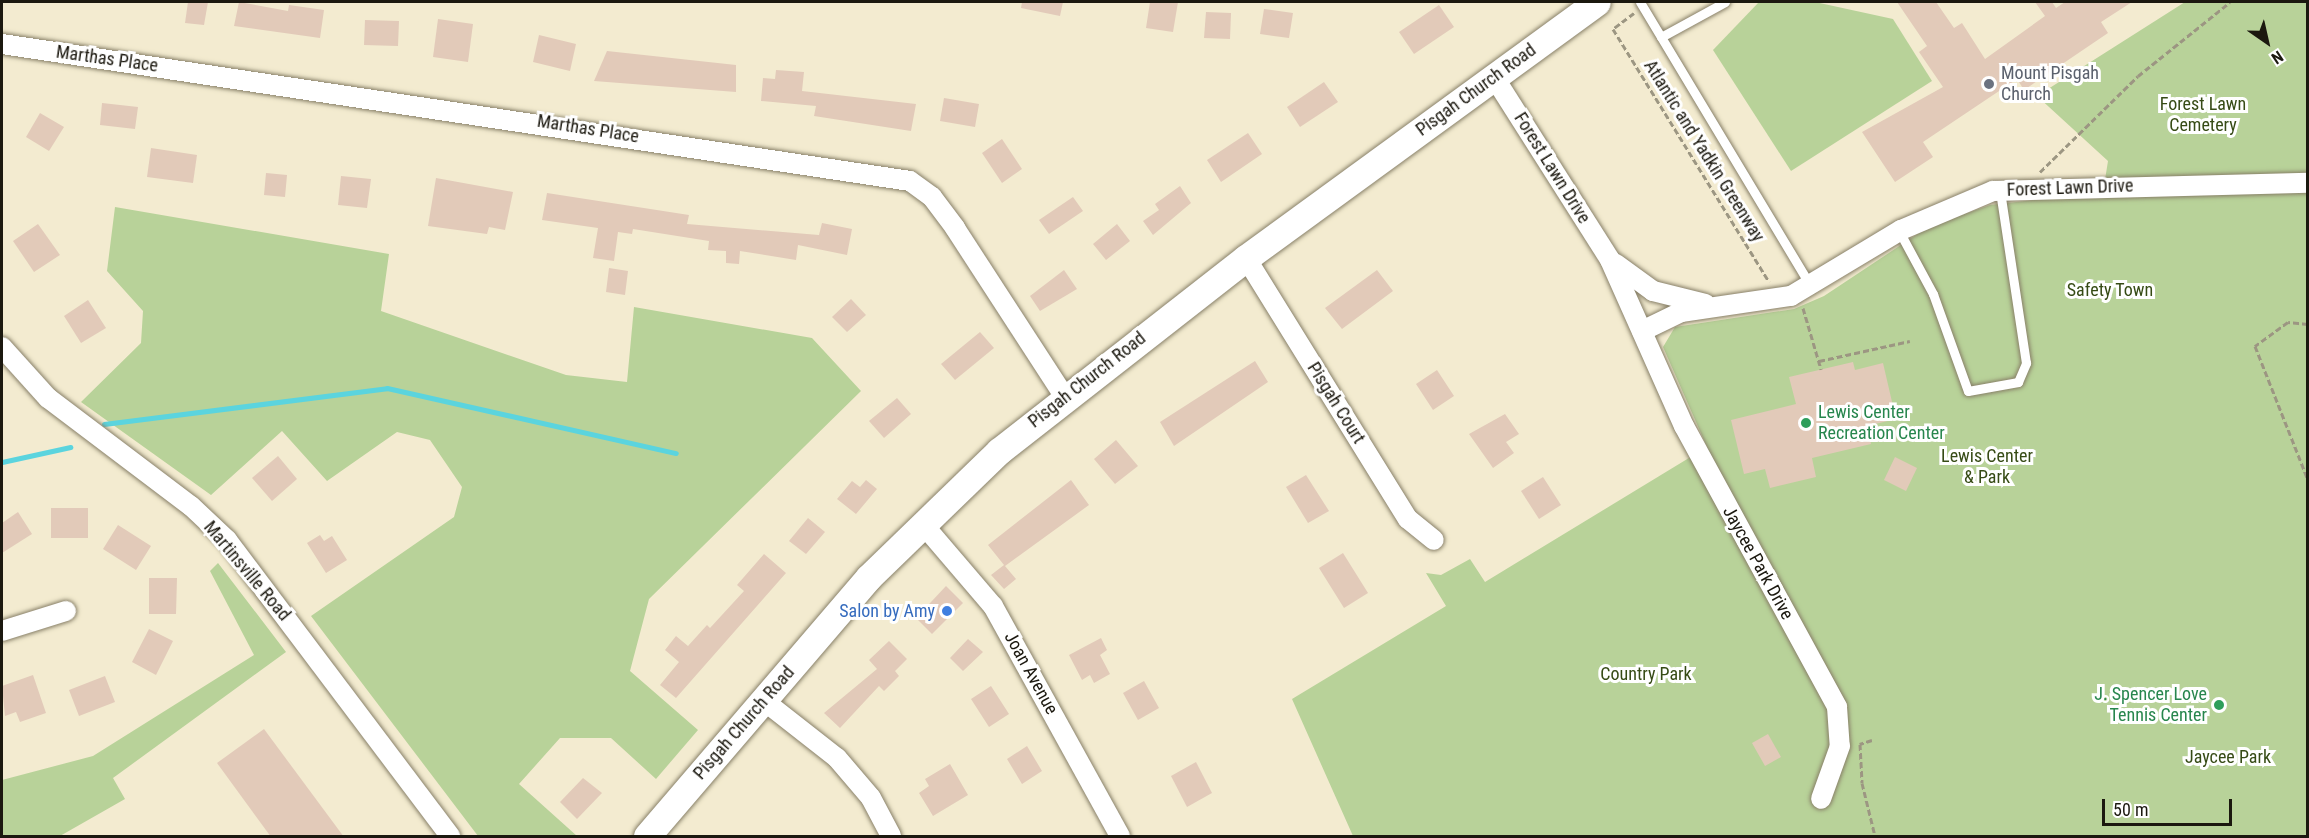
<!DOCTYPE html>
<style>
body{margin:0}
#map{position:relative;width:2309px;height:838px;overflow:hidden;background:#f3ebd0;font-family:"Roboto Condensed",sans-serif}
div>[style]{position:absolute}
[style*='--x']{left:calc(var(--x)*1px);top:calc(var(--y)*1px);width:calc(var(--w)*1px);rotate:calc(var(--a)*1deg)}
.green>*{inset:0;background:#b8d299}
.stream>*{height:5px;margin:-2.5px;padding:0 2.5px;transform-origin:2.5px;border-radius:2.5px;background:#5bd4de}
.building>*{inset:0;background:#e2cab9}
.path>*{height:3px;margin-top:-1.5px;transform-origin:0;background:repeating-linear-gradient(90deg,#9c9682 0 6px,transparent 0 9px)}
.roads{filter:drop-shadow(0 0 2px #888068) drop-shadow(0 0 2px #888068)}
.lane>*{height:9px;margin:-4.5px;padding:0 4.5px;transform-origin:4.5px;border-radius:4.5px;background:#fff}
.street>*{height:20px;margin:-10px;padding:0 10px;transform-origin:10px;border-radius:10px;background:#fff}
.secondary>*{height:27px;margin:-13.5px;padding:0 13.5px;transform-origin:13.5px;border-radius:13.5px;background:#fff}
.dots>*{width:16px;height:16px;translate:-50% -50%;box-sizing:border-box;border:3px solid #fff;border-radius:50%}
span{translate:-50% -50%;white-space:nowrap;text-align:center;line-height:1.15;-webkit-text-stroke:6px #fff;paint-order:stroke}
.street-label{font-size:18px;color:#1b180f}
.worship-label{font-size:18px;color:#5b616d}
.left{translate:0 -50%;text-align:left}
.park-label{font-size:18px;color:#364b15}
.leisure-label{font-size:18px;color:#27864d}
.right{translate:-100% -50%;text-align:right}
.shop-label{font-size:18px;color:#366cbe}
.frame{position:absolute;inset:0;border:3px solid #1b180f;pointer-events:none}
.north{position:absolute;left:2237px;top:12px;width:60px;height:60px;-webkit-text-stroke:4px #fff;paint-order:stroke;rotate:146deg;font-size:16px;font-weight:700;line-height:24px;text-align:center;color:#1b180f}
.north::after{content:'';display:block;margin:auto;width:21px;height:27px;background:#1b180f;clip-path:polygon(50% 0,100% 100%,50% 72%,0 100%)}
.scale{position:absolute;left:2102px;top:799px;width:130px;height:27px;box-sizing:border-box;border:3px solid #1b180f;border-top:0;padding-left:8px;font-size:18px;line-height:21px;white-space:nowrap;color:#1b180f;-webkit-text-stroke:4px #fff;paint-order:stroke}
</style>
<div id="map">
<div class="green">
<i style="clip-path:polygon(1759px 2px,1815px 2px,1893px 19px,1932px 81px,1791px 171px,1713px 50px)"></i>
<i style="clip-path:polygon(2185px 2px,2307px 2px,2307px 836px,1353px 836px,1292px 699px,1446px 606px,1426px 573px,1441px 575px,1470px 559px,1485px 582px,1707px 447px,1663px 347px,1675px 327px,1794px 309px,1824px 296px,1928px 227px,1990px 205px,2103px 192px,2108px 161px,2037px 96px)"></i>
<i style="clip-path:polygon(115px 207px,389px 254px,381px 311px,566px 375px,627px 382px,634px 307px,812px 338px,861px 391px,649px 599px,630px 671px,698px 730px,656px 779px,611px 738px,560px 738px,519px 784px,577px 836px,478px 836px,311px 616px,454px 517px,462px 487px,430px 440px,397px 432px,327px 481px,282px 431px,211px 495px,81px 402px,141px 343px,143px 311px,107px 271px)"></i>
<i style="clip-path:polygon(218px 563px,286px 652px,113px 778px,125px 799px,60px 836px,2px 836px,2px 780px,93px 756px,254px 655px,210px 571px)"></i>
</div>
<div class="stream">
<i style="--x:104;--y:424;--w:285;--a:-7.2"></i>
<i style="--x:387;--y:388;--w:296;--a:12.7"></i>
<i style="--x:2;--y:462;--w:70;--a:-12.4"></i>
</div>
<div class="building">
<i style="clip-path:polygon(188px 2px,208px 2px,204px 25px,185px 23px)"></i>
<i style="clip-path:polygon(239px 2px,288px 11px,289px 5px,324px 10px,320px 38px,234px 26px)"></i>
<i style="clip-path:polygon(1022px 2px,1063px 2px,1060px 16px,1021px 8px)"></i>
<i style="clip-path:polygon(1150px 2px,1178px 2px,1173px 32px,1146px 28px)"></i>
<i style="clip-path:polygon(1897px 2px,1936px 2px,1954px 28px,1962px 23px,1985px 59px,2045px 16px,2035px 2px,2052px 2px,2056px 8px,2065px 2px,2132px 2px,2101px 22px,2108px 33px,2024px 90px,2017px 79px,1923px 142px,1933px 157px,1895px 182px,1862px 132px,1943px 87px,1919px 52px,1927px 46px)"></i>
<i style="clip-path:polygon(1439px 5px,1454px 27px,1414px 54px,1399px 32px)"></i>
<i style="clip-path:polygon(1264px 9px,1293px 13px,1289px 38px,1260px 34px)"></i>
<i style="clip-path:polygon(1206px 12px,1231px 13px,1230px 39px,1204px 38px)"></i>
<i style="clip-path:polygon(438px 19px,473px 24px,468px 62px,433px 57px)"></i>
<i style="clip-path:polygon(365px 20px,399px 21px,398px 46px,364px 45px)"></i>
<i style="clip-path:polygon(539px 35px,576px 44px,570px 71px,533px 62px)"></i>
<i style="clip-path:polygon(607px 51px,736px 65px,736px 92px,594px 81px)"></i>
<i style="clip-path:polygon(776px 70px,804px 72px,802px 91px,916px 104px,911px 131px,814px 116px,816px 106px,761px 101px,763px 78px,775px 79px)"></i>
<i style="clip-path:polygon(1324px 82px,1338px 102px,1300px 127px,1287px 107px)"></i>
<i style="clip-path:polygon(944px 98px,979px 104px,975px 127px,940px 121px)"></i>
<i style="clip-path:polygon(102px 103px,138px 107px,135px 129px,100px 125px)"></i>
<i style="clip-path:polygon(40px 113px,64px 127px,49px 151px,26px 137px)"></i>
<i style="clip-path:polygon(1248px 133px,1262px 154px,1221px 182px,1207px 160px)"></i>
<i style="clip-path:polygon(1002px 139px,1022px 169px,1002px 183px,982px 153px)"></i>
<i style="clip-path:polygon(151px 148px,197px 155px,193px 183px,147px 177px)"></i>
<i style="clip-path:polygon(266px 173px,287px 175px,285px 197px,264px 195px)"></i>
<i style="clip-path:polygon(341px 176px,371px 179px,367px 208px,338px 205px)"></i>
<i style="clip-path:polygon(436px 178px,513px 192px,505px 230px,489px 227px,487px 234px,428px 226px)"></i>
<i style="clip-path:polygon(1180px 186px,1191px 203px,1153px 235px,1143px 221px,1159px 210px,1155px 204px)"></i>
<i style="clip-path:polygon(547px 193px,689px 215px,687px 224px,819px 235px,822px 223px,852px 229px,847px 255px,798px 245px,796px 260px,740px 251px,739px 264px,726px 263px,726px 251px,708px 250px,709px 241px,633px 229px,632px 234px,618px 232px,614px 261px,593px 258px,598px 228px,542px 220px)"></i>
<i style="clip-path:polygon(1073px 197px,1083px 211px,1049px 234px,1039px 220px)"></i>
<i style="clip-path:polygon(38px 224px,60px 255px,34px 272px,13px 241px)"></i>
<i style="clip-path:polygon(1117px 224px,1130px 241px,1106px 260px,1093px 244px)"></i>
<i style="clip-path:polygon(609px 268px,628px 271px,625px 295px,606px 292px)"></i>
<i style="clip-path:polygon(1064px 270px,1077px 289px,1040px 311px,1030px 296px)"></i>
<i style="clip-path:polygon(1377px 270px,1393px 291px,1342px 329px,1325px 308px)"></i>
<i style="clip-path:polygon(851px 299px,866px 315px,847px 332px,832px 317px)"></i>
<i style="clip-path:polygon(88px 300px,106px 328px,81px 343px,64px 316px)"></i>
<i style="clip-path:polygon(980px 332px,994px 348px,955px 380px,941px 364px)"></i>
<i style="clip-path:polygon(1255px 361px,1268px 382px,1174px 446px,1160px 422px)"></i>
<i style="clip-path:polygon(1853px 362px,1855px 370px,1883px 363px,1896px 419px,1867px 426px,1871px 444px,1812px 458px,1816px 477px,1770px 488px,1765px 469px,1744px 474px,1731px 420px,1796px 404px,1789px 377px)"></i>
<i style="clip-path:polygon(1437px 370px,1454px 396px,1433px 410px,1416px 384px)"></i>
<i style="clip-path:polygon(897px 398px,911px 414px,884px 438px,869px 421px)"></i>
<i style="clip-path:polygon(1505px 414px,1519px 434px,1506px 442px,1514px 453px,1493px 468px,1469px 434px)"></i>
<i style="clip-path:polygon(1116px 440px,1138px 466px,1115px 484px,1094px 459px)"></i>
<i style="clip-path:polygon(278px 456px,297px 479px,272px 501px,252px 478px)"></i>
<i style="clip-path:polygon(1895px 457px,1917px 468px,1906px 491px,1884px 480px)"></i>
<i style="clip-path:polygon(1306px 475px,1329px 511px,1308px 523px,1286px 487px)"></i>
<i style="clip-path:polygon(1543px 477px,1561px 505px,1539px 519px,1521px 491px)"></i>
<i style="clip-path:polygon(866px 480px,877px 489px,856px 514px,837px 499px,852px 481px,860px 487px)"></i>
<i style="clip-path:polygon(1071px 480px,1089px 505px,1005px 566px,1016px 579px,1004px 589px,991px 575px,1004px 565px,988px 545px)"></i>
<i style="clip-path:polygon(51px 508px,88px 508px,88px 538px,51px 538px)"></i>
<i style="clip-path:polygon(18px 512px,32px 534px,2px 553px,2px 523px)"></i>
<i style="clip-path:polygon(808px 518px,825px 532px,806px 554px,789px 541px)"></i>
<i style="clip-path:polygon(118px 525px,151px 546px,136px 570px,103px 549px)"></i>
<i style="clip-path:polygon(320px 535px,324px 541px,332px 536px,347px 560px,326px 573px,307px 543px)"></i>
<i style="clip-path:polygon(1343px 553px,1368px 593px,1344px 608px,1319px 568px)"></i>
<i style="clip-path:polygon(764px 554px,786px 573px,676px 698px,660px 685px,679px 662px,665px 650px,676px 636px,688px 646px,707px 625px,710px 628px,744px 591px,737px 585px)"></i>
<i style="clip-path:polygon(149px 578px,177px 578px,176px 614px,149px 614px)"></i>
<i style="clip-path:polygon(946px 586px,963px 603px,932px 634px,916px 618px)"></i>
<i style="clip-path:polygon(149px 629px,173px 641px,156px 675px,132px 662px)"></i>
<i style="clip-path:polygon(1101px 638px,1107px 650px,1100px 655px,1110px 674px,1094px 683px,1090px 675px,1082px 680px,1069px 655px)"></i>
<i style="clip-path:polygon(968px 639px,983px 652px,963px 671px,950px 658px)"></i>
<i style="clip-path:polygon(889px 641px,907px 659px,895px 671px,899px 676px,884px 691px,879px 686px,840px 728px,824px 713px,877px 669px,869px 660px)"></i>
<i style="clip-path:polygon(33px 675px,46px 713px,20px 722px,16px 712px,5px 716px,2px 686px)"></i>
<i style="clip-path:polygon(105px 676px,115px 702px,79px 716px,69px 690px)"></i>
<i style="clip-path:polygon(1144px 681px,1159px 708px,1138px 720px,1123px 693px)"></i>
<i style="clip-path:polygon(991px 686px,1009px 714px,989px 727px,971px 699px)"></i>
<i style="clip-path:polygon(264px 729px,344px 837px,271px 837px,217px 763px)"></i>
<i style="clip-path:polygon(1768px 734px,1781px 757px,1765px 766px,1752px 743px)"></i>
<i style="clip-path:polygon(1027px 746px,1042px 771px,1022px 784px,1007px 759px)"></i>
<i style="clip-path:polygon(1196px 762px,1212px 793px,1187px 807px,1171px 776px)"></i>
<i style="clip-path:polygon(950px 764px,968px 795px,933px 816px,919px 793px,929px 786px,925px 779px)"></i>
<i style="clip-path:polygon(583px 778px,602px 793px,577px 819px,560px 802px)"></i>
</div>
<div class="path">
<i style="--x:1634;--y:13;--w:26;--a:143"></i>
<i style="--x:1613;--y:29;--w:297;--a:58.3"></i>
<i style="--x:2040;--y:172;--w:137;--a:-44.4"></i>
<i style="--x:2138;--y:76;--w:118;--a:-38.8"></i>
<i style="--x:1803;--y:308;--w:64;--a:73.6"></i>
<i style="--x:2308;--y:324;--w:20;--a:-174"></i>
<i style="--x:2288;--y:322;--w:41;--a:144"></i>
<i style="--x:2255;--y:346;--w:144;--a:68.4"></i>
<i style="--x:1819;--y:361;--w:93;--a:-12.4"></i>
<i style="--x:1872;--y:740;--w:13;--a:162"></i>
<i style="--x:1860;--y:744;--w:39;--a:87"></i>
<i style="--x:1862;--y:783;--w:55;--a:76.2"></i>
</div>
<div class="roads">
<div class="lane">
<i style="--x:1640;--y:2;--w:330;--a:59"></i>
<i style="--x:1661;--y:37;--w:73;--a:-28.7"></i>
<i style="--x:1899;--y:231;--w:72;--a:61.6"></i>
<i style="--x:1933;--y:294;--w:103;--a:70.2"></i>
<i style="--x:1968;--y:391;--w:51;--a:-10.2"></i>
<i style="--x:2018;--y:382;--w:21;--a:-67"></i>
<i style="--x:2026;--y:363;--w:174;--a:-98.6"></i>
</div>
<div class="street">
<i style="--x:2;--y:44;--w:918;--a:8.58"></i>
<i style="--x:910;--y:181;--w:27;--a:36"></i>
<i style="--x:932;--y:197;--w:39;--a:53"></i>
<i style="--x:955;--y:228;--w:200;--a:57"></i>
<i style="--x:1494;--y:77;--w:217;--a:57.6"></i>
<i style="--x:1610;--y:260;--w:182;--a:66"></i>
<i style="--x:1684;--y:426;--w:320;--a:61.4"></i>
<i style="--x:1837;--y:707;--w:39;--a:86"></i>
<i style="--x:1840;--y:746;--w:56;--a:109.7"></i>
<i style="--x:1246;--y:258;--w:307;--a:58.2"></i>
<i style="--x:1408;--y:519;--w:33;--a:39"></i>
<i style="--x:1616;--y:264;--w:46;--a:36.1"></i>
<i style="--x:1653;--y:291;--w:54;--a:14"></i>
<i style="--x:1642;--y:331;--w:43;--a:-26"></i>
<i style="--x:1681;--y:312;--w:111;--a:-8.3"></i>
<i style="--x:1791;--y:296;--w:128;--a:-31"></i>
<i style="--x:1901;--y:230;--w:100;--a:-23"></i>
<i style="--x:1993;--y:191;--w:315;--a:-1.5"></i>
<i style="--x:2;--y:347;--w:69;--a:48"></i>
<i style="--x:48;--y:398;--w:179;--a:37.1"></i>
<i style="--x:191;--y:506;--w:50;--a:43.4"></i>
<i style="--x:227;--y:540;--w:371;--a:53"></i>
<i style="--x:922;--y:523;--w:109;--a:49.5"></i>
<i style="--x:993;--y:606;--w:263;--a:61.1"></i>
<i style="--x:2;--y:631;--w:67;--a:-17.4"></i>
<i style="--x:763;--y:700;--w:94;--a:38.1"></i>
<i style="--x:837;--y:758;--w:52;--a:49.6"></i>
<i style="--x:871;--y:798;--w:43;--a:62.2"></i>
</div>
<div class="secondary">
<i style="--x:647;--y:836;--w:341;--a:-49.4"></i>
<i style="--x:869;--y:577;--w:181;--a:-44.1"></i>
<i style="--x:999;--y:451;--w:313;--a:-38"></i>
<i style="--x:1246;--y:258;--w:434;--a:-36.1"></i>
</div>
</div>
<div class="dots">
<i style="left:1989px;top:84px;background:#6b7280"></i>
<i style="left:1806px;top:423px;background:#2e9e5b"></i>
<i style="left:947px;top:611px;background:#3f7fe0"></i>
<i style="left:2219px;top:705px;background:#2e9e5b"></i>
</div>
<div class="street-label">
<span style="left:107px;top:59px;rotate:8deg">Marthas Place</span>
<span style="left:1476px;top:90px;rotate:-36deg">Pisgah Church Road</span>
<span style="left:588px;top:129px;rotate:9deg">Marthas Place</span>
<span style="left:1704px;top:151px;rotate:58deg">Atlantic and Yadkin Greenway</span>
<span style="left:1552px;top:168px;rotate:58deg">Forest Lawn Drive</span>
<span style="left:2070px;top:188px;rotate:-2deg">Forest Lawn Drive</span>
<span style="left:1087px;top:380px;rotate:-38deg">Pisgah Church Road</span>
<span style="left:1336px;top:403px;rotate:58deg">Pisgah Court</span>
<span style="left:1758px;top:563px;rotate:61deg">Jaycee Park Drive</span>
<span style="left:247px;top:571px;rotate:50deg">Martinsville Road</span>
<span style="left:1031px;top:673px;rotate:61deg">Joan Avenue</span>
<span style="left:744px;top:723px;rotate:-49deg">Pisgah Church Road</span>
</div>
<div class="worship-label">
<span class="left" style="left:2001px;top:84px">Mount Pisgah<br>Church</span>
</div>
<div class="park-label">
<span style="left:2203px;top:115px">Forest Lawn<br>Cemetery</span>
<span style="left:2110px;top:290px">Safety Town</span>
<span style="left:1987px;top:467px">Lewis Center<br>&amp; Park</span>
<span style="left:1646px;top:674px">Country Park</span>
<span style="left:2228px;top:757px">Jaycee Park</span>
</div>
<div class="leisure-label">
<span class="left" style="left:1818px;top:423px">Lewis Center<br>Recreation Center</span>
<span class="right" style="left:2207px;top:705px">J. Spencer Love<br>Tennis Center</span>
</div>
<div class="shop-label">
<span class="right" style="left:935px;top:611px">Salon by Amy</span>
</div>
<div class="frame"></div>
<div class="north">N</div>
<div class="scale">50 m</div>
</div>
